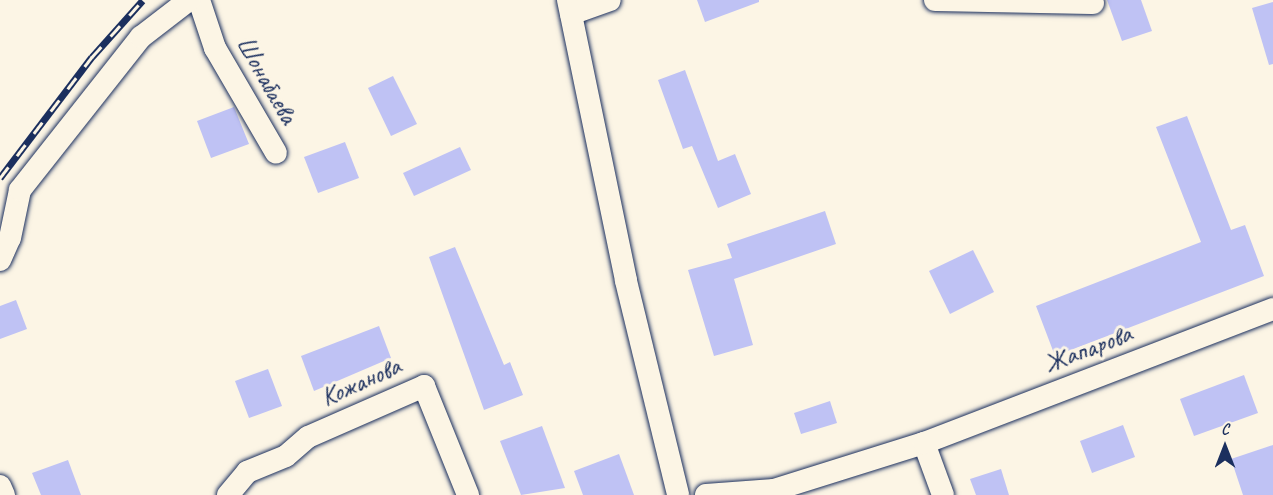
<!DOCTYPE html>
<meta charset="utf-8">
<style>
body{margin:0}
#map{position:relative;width:1273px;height:495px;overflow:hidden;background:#fcf5e5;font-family:Caveat,sans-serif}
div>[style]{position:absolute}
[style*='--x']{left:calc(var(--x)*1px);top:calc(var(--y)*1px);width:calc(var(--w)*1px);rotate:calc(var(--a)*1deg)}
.building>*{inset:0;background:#bfc2f4}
.roads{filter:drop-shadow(0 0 2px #1b2f5e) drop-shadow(0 0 2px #1b2f5e)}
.minor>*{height:22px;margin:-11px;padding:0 11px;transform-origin:11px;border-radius:11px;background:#fcf5e5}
.rail>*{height:7px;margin-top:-3.5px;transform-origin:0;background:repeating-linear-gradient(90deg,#fcf5e5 0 14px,#1b2f5e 0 28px);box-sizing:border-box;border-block:2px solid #1b2f5e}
span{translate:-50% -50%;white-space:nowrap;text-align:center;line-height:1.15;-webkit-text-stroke:6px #fcf5e5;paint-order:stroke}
.street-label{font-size:26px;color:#1b2f5e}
.north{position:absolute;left:1195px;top:417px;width:60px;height:60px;-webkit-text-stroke:4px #fcf5e5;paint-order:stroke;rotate:0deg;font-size:16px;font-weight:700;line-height:24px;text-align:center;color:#1b2f5e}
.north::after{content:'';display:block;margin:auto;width:21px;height:27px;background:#1b2f5e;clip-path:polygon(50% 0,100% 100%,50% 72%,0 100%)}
</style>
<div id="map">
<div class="building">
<i style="clip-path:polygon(697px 0,759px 0,759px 2px,705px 22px)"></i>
<i style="clip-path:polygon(1107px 0,1141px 0,1152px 31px,1122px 41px)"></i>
<i style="clip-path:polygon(1273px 2px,1273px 64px,1269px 65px,1252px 8px)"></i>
<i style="clip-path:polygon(685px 70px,718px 161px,735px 154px,751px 194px,718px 208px,692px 146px,683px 149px,658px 80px)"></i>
<i style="clip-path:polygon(393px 76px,417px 124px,391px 136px,368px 88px)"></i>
<i style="clip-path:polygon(234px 107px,249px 144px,211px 158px,197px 121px)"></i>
<i style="clip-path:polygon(1187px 116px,1231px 230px,1245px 225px,1264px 276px,1055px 356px,1036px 306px,1201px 242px,1156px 127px)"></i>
<i style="clip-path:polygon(345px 142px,359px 178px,318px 193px,304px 157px)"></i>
<i style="clip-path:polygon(460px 147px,471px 170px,414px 196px,403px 173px)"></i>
<i style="clip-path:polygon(825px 211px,836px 244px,734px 279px,753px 345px,714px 356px,688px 270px,732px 258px,727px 244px)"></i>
<i style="clip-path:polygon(455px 247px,504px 365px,510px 362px,523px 395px,484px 410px,429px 257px)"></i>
<i style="clip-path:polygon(973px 250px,994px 292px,950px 314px,929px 271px)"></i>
<i style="clip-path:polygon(16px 300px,27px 329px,0 339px,0 306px)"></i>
<i style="clip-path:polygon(379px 326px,391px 358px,314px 391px,301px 356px)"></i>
<i style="clip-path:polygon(268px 369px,282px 406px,249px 418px,235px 381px)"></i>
<i style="clip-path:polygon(1244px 375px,1258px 413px,1194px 436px,1180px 399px)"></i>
<i style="clip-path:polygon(830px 401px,837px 423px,801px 434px,794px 413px)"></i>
<i style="clip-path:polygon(1123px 425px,1135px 457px,1092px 473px,1080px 441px)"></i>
<i style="clip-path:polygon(542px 426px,565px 488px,521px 495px,500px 441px)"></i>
<i style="clip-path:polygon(1273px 445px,1273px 495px,1243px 495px,1231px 459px)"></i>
<i style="clip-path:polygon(619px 454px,634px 495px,583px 495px,574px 471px)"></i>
<i style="clip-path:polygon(68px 460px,81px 495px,41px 495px,32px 473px)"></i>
<i style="clip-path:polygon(1001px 469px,1009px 495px,976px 495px,970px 479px)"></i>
</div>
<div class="roads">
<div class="minor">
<i style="--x:199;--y:0;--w:51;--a:71.6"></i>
<i style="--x:215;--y:48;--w:121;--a:59.8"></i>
<i style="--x:568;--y:0;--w:287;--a:78.3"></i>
<i style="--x:626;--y:281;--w:220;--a:76.3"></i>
<i style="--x:935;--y:0;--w:158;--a:1.1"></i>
<i style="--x:571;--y:14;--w:41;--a:-19.7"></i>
<i style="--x:0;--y:260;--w:24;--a:-66"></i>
<i style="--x:10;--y:238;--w:49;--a:-78.2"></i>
<i style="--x:20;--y:190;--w:195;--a:-51.7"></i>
<i style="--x:141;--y:37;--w:61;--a:-37.6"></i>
<i style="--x:924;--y:443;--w:55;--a:69.9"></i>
<i style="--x:0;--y:486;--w:10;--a:66"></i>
<i style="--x:228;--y:495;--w:30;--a:-50"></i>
<i style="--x:247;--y:472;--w:42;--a:-22.3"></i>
<i style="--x:286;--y:456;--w:29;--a:-41"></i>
<i style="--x:308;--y:437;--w:127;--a:-23.7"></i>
<i style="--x:424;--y:386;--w:118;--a:68"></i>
<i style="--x:706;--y:495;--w:68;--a:-4.2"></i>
<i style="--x:774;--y:490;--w:157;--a:-17.4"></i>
<i style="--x:924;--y:443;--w:374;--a:-21"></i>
</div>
</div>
<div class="rail">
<i style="--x:0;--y:178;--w:152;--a:-52.8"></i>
<i style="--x:92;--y:57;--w:76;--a:-48.2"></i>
</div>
<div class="street-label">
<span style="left:267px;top:80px;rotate:60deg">Шонабаева</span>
<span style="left:1088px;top:349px;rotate:-21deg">Жапарова</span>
<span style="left:361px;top:382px;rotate:-24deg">Кожанова</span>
</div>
<div class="north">С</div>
</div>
